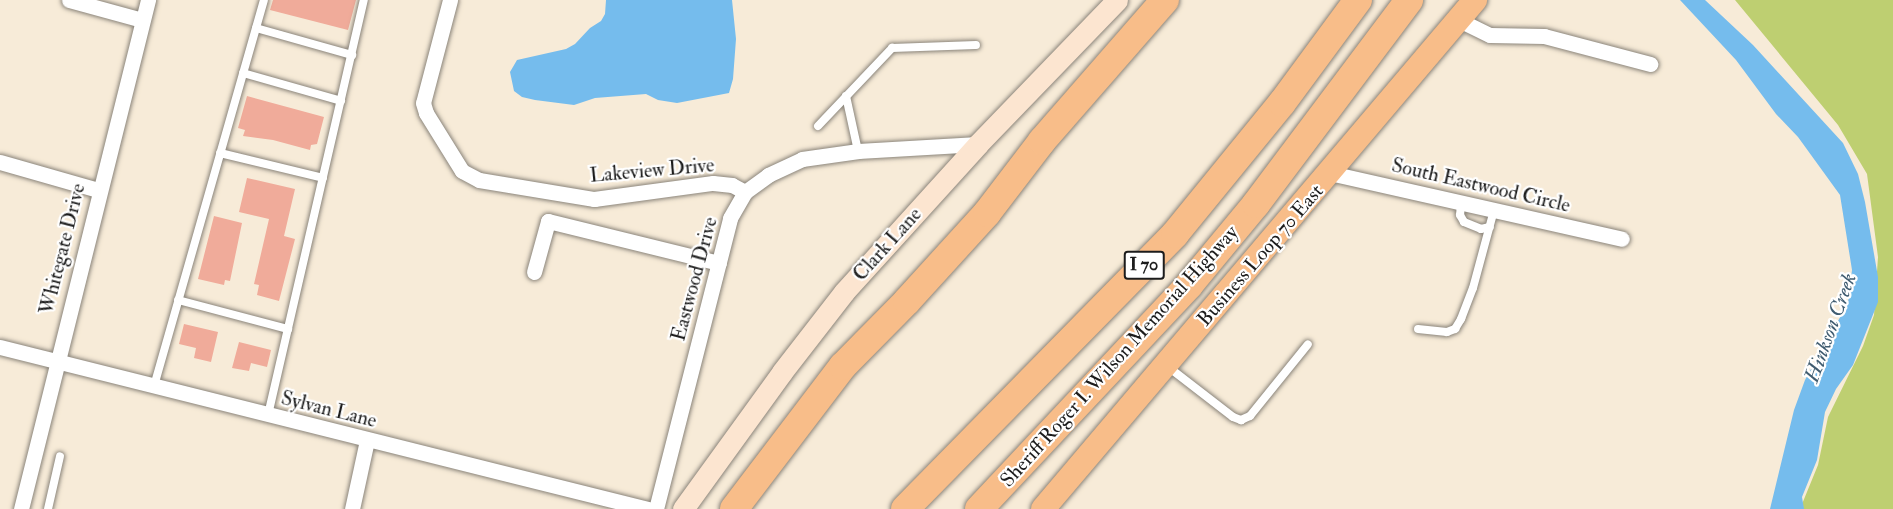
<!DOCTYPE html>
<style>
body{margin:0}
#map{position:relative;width:1893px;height:509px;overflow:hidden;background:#f7ebd8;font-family:"IM FELL Double Pica",serif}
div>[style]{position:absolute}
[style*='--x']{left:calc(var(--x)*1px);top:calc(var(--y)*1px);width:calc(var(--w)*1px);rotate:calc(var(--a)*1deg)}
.green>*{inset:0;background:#becf71}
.water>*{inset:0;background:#75bced}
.building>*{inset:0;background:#f0ab9a}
.roads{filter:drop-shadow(0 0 2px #8a847a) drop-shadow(0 0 2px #8a847a)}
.lane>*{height:8px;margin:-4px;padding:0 4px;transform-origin:4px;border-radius:4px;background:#fff}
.street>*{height:15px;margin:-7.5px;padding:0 7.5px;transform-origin:7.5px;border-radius:7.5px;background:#fff}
.secondary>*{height:21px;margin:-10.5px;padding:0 10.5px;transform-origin:10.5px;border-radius:10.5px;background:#fce5d0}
.primary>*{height:24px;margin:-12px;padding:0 12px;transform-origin:12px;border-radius:12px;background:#f8bd89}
.highway>*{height:28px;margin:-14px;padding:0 14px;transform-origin:14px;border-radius:14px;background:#f8bd89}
span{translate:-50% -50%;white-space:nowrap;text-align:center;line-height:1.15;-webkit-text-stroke:4.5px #fff;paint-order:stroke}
.shield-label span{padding:2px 4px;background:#fff;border:2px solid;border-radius:4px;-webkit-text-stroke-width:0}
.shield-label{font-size:18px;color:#1c1c1c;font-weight:700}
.street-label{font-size:20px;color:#1c1c1c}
.water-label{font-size:21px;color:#405c70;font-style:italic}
</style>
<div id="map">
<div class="green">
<i style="clip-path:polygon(1735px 0,1893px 0,1893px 509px,1800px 509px,1818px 465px,1828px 417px,1863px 346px,1874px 315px,1878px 257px,1867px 174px,1838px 125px)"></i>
</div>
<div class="water">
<i style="clip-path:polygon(606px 0,732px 0,736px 39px,733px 79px,729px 93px,677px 103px,658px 100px,646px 94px,595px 98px,574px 105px,535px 100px,522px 97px,514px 91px,510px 72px,517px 60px,566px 49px,575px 44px,590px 28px,601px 21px,605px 14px)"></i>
<i style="clip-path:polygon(1680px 0,1705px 0,1753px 45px,1843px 143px,1858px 174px,1865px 202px,1878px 277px,1878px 302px,1853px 365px,1836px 389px,1825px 412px,1817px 460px,1802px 497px,1804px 509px,1770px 509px,1794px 410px,1805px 380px,1848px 303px,1852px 270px,1840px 195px,1798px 137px,1776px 114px,1736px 60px)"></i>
</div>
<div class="building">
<i style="clip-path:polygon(273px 0,356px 0,348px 30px,270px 10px)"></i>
<i style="clip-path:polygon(247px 96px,324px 117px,317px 144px,311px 145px,310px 150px,273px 140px,243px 136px,245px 130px,238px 128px)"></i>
<i style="clip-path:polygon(247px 178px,295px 189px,284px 236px,295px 239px,279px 301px,257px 295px,259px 285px,254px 284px,269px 219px,239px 212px)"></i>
<i style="clip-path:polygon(214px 216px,242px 223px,230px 281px,225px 280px,224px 285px,198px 279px)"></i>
<i style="clip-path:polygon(184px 324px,218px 332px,211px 362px,194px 358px,196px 348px,179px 344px)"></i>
<i style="clip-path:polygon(239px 342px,271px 350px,267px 367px,251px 363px,249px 371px,232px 368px)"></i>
</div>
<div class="roads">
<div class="lane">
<i style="--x:256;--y:28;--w:100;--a:15.7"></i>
<i style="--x:243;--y:73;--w:102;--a:15.9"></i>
<i style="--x:846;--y:96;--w:56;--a:77.7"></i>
<i style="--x:818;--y:126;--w:108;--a:-46.5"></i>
<i style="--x:892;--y:48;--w:84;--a:-2"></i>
<i style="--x:220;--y:153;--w:106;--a:13.6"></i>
<i style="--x:1461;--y:202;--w:13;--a:94"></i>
<i style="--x:1460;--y:215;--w:8;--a:60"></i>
<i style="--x:1464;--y:222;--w:18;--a:22"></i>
<i style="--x:1481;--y:229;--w:9;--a:-13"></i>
<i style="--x:178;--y:300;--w:114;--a:14.8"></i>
<i style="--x:1418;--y:329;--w:29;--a:6"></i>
<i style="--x:1447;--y:332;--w:9;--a:-21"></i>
<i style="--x:1455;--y:329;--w:12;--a:-59"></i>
<i style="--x:1461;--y:319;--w:33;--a:-69"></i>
<i style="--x:1473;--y:288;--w:81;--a:-74.9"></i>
<i style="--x:1167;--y:366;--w:83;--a:37.7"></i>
<i style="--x:1233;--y:417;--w:9;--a:21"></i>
<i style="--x:1241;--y:420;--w:10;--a:-24"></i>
<i style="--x:1250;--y:416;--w:92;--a:-51.1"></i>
<i style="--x:154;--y:386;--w:401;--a:-74.1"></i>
<i style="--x:268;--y:415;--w:426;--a:-77"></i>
<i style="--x:48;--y:509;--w:54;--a:-77.2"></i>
</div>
<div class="street">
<i style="--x:69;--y:0;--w:76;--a:15.3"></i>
<i style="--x:450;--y:0;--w:106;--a:104.7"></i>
<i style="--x:423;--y:103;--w:10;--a:73"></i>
<i style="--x:426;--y:113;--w:68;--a:58.2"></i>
<i style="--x:462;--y:171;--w:19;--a:28"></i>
<i style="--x:479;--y:180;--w:117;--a:9.4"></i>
<i style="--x:594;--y:199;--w:120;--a:-7.7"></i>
<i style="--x:713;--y:183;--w:19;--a:6"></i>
<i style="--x:732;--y:185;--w:15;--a:28"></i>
<i style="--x:1459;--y:20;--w:34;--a:26"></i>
<i style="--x:1490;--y:35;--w:54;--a:1.1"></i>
<i style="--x:1544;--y:36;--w:110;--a:14.8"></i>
<i style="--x:0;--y:162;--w:102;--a:15.9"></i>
<i style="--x:1330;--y:173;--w:299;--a:12.7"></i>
<i style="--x:534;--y:272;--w:53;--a:-74.6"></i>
<i style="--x:548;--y:221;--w:176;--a:13.8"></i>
<i style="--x:0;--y:347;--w:668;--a:14.04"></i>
<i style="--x:21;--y:509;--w:525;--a:-75.99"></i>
<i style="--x:352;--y:509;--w:71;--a:-77.7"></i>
<i style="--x:656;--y:509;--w:300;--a:-75.7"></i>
<i style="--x:730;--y:218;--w:30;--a:-60"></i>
<i style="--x:745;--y:192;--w:29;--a:-36"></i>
<i style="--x:768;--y:175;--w:38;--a:-25"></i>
<i style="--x:802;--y:159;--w:57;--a:-8.1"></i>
<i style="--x:858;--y:151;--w:120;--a:-3.3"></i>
</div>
<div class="secondary">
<i style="--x:683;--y:509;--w:169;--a:-54.1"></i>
<i style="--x:782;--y:372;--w:101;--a:-52.2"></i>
<i style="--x:844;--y:292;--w:200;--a:-47.8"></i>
<i style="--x:978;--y:144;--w:200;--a:-46"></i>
</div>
<div class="primary">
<i style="--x:1043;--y:509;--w:668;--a:-49.68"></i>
</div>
<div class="highway">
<i style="--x:734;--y:509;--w:180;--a:-52.7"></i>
<i style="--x:843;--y:366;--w:91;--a:-45.4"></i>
<i style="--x:907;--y:301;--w:119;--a:-47.7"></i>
<i style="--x:987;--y:213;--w:91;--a:-52.6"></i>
<i style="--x:1042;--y:141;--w:187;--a:-48.9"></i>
<i style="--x:905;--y:509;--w:385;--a:-45.5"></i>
<i style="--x:1175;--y:234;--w:169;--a:-50.8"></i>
<i style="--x:1282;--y:103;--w:128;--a:-53.6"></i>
<i style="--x:979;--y:509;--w:307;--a:-46.8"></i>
<i style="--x:1189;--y:285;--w:105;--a:-50.4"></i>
<i style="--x:1256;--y:204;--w:255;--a:-53.1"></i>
</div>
</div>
<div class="shield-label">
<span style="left:1144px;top:265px">I 70</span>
</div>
<div class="street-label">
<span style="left:652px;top:170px;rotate:-5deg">Lakeview Drive</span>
<span style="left:1481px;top:185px;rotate:13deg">South Eastwood Circle</span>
<span style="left:887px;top:244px;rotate:-48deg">Clark Lane</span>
<span style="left:62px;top:249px;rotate:-76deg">Whitegate Drive</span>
<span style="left:1260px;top:255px;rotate:-49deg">Business Loop 70 East</span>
<span style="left:694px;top:279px;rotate:-75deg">Eastwood Drive</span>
<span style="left:1119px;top:356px;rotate:-48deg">Sheriff Roger I. Wilson Memorial Highway</span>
<span style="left:329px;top:409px;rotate:14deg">Sylvan Lane</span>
</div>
<div class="water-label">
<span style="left:1831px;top:328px;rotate:-70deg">Hinkson Creek</span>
</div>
</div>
